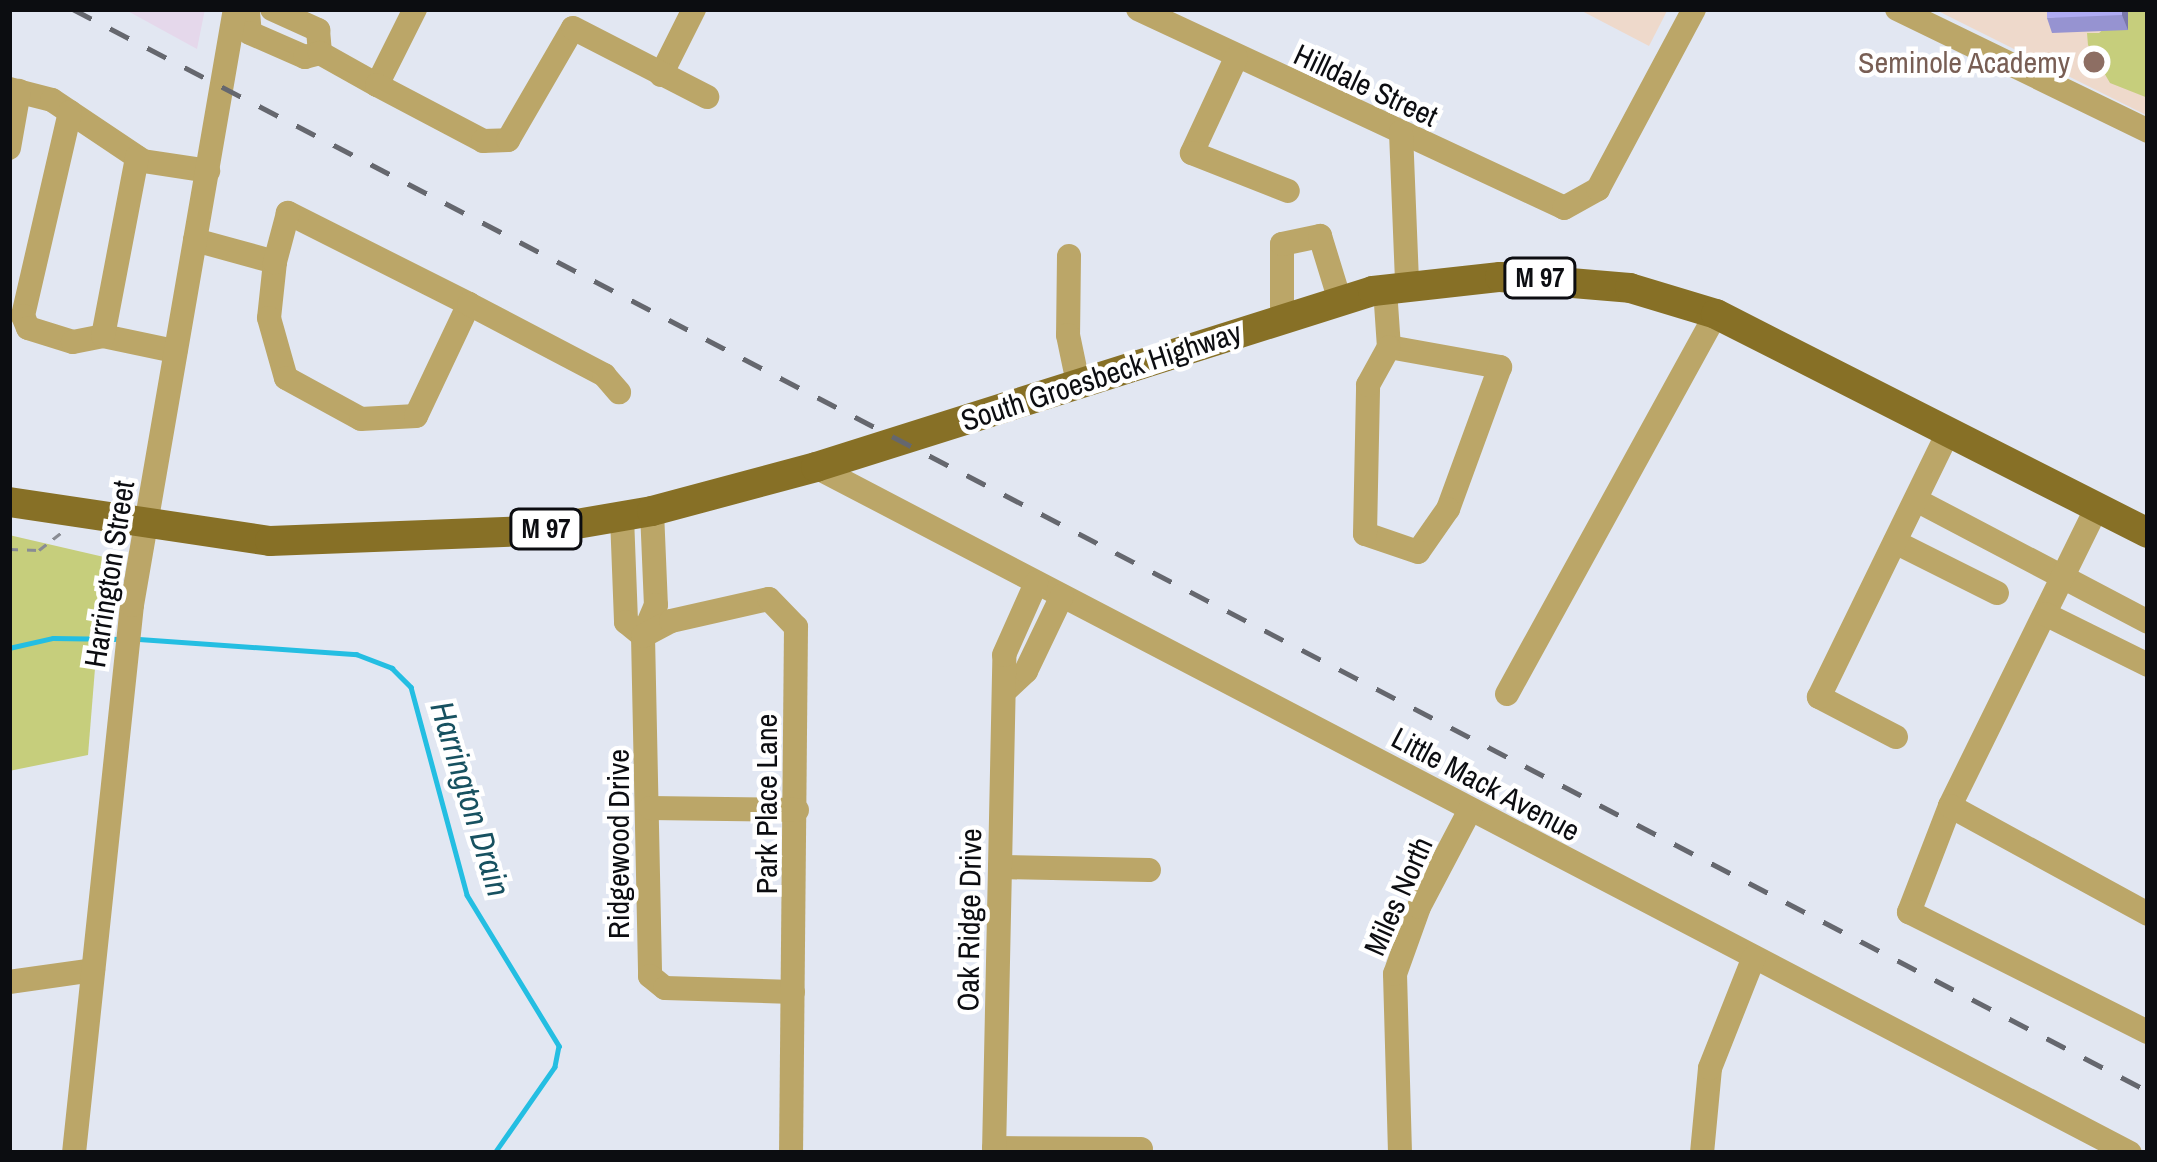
<!DOCTYPE html>
<style>
body{margin:0}
#map{position:relative;width:2157px;height:1162px;overflow:hidden;background:#e2e7f2;font-family:"Archivo Narrow",sans-serif}
div>[style]{position:absolute}
[style*='--x']{left:calc(var(--x)*1px);top:calc(var(--y)*1px);width:calc(var(--w)*1px);rotate:calc(var(--a)*1deg)}
.education>*{inset:0;background:#eed9cb}
.medical>*{inset:0;background:#e5d8eb}
.green>*{inset:0;background:#c6ce7c}
.stream>*{height:4.5px;margin:-2.25px;padding:0 2.25px;transform-origin:2.25px;border-radius:2.25px;background:#24bee2}
.path>*{height:3px;margin-top:-1.5px;transform-origin:0;background:repeating-linear-gradient(90deg,#898c94 0 9px,transparent 0 18px)}
.minor>*{height:24px;margin:-12px;padding:0 12px;transform-origin:12px;border-radius:12px;background:#bba668}
.major>*{height:30px;margin:-15px;padding:0 15px;transform-origin:15px;border-radius:15px;background:#877026}
.rail>*{height:4.5px;margin-top:-2.25px;transform-origin:0;background:repeating-linear-gradient(90deg,#65676e 0 21px,transparent 0 42px)}
.wall>*{inset:0;background:#9693d1}
.shaded-wall>*{inset:0;background:#7a78aa}
.building>*{inset:0;background:#afabf3}
.dots>*{width:33px;height:33px;translate:-50% -50%;box-sizing:border-box;border:6px solid #fff;border-radius:50%}
span{translate:-50% -50%;white-space:nowrap;text-align:center;line-height:1.15;-webkit-text-stroke:9px #fff;paint-order:stroke}
.shield-label span{padding:3px 9px;background:#fff;border:3px solid;border-radius:9px;-webkit-text-stroke-width:0}
.shield-label{font-size:27px;color:#0c0d11;font-weight:700}
.education-label{font-size:30px;color:#785e54}
.right{translate:-100% -50%;text-align:right}
.street-label{font-size:30px;color:#0c0d11}
.water-label{font-size:33px;color:#175160;font-style:italic}
.frame{position:absolute;inset:0;border:12px solid #0c0d11;pointer-events:none}
</style>
<div id="map">
<div class="education">
<i style="clip-path:polygon(1578px 9px,1668px 9px,1649px 46px)"></i>
<i style="clip-path:polygon(1934px 9px,2148px 9px,2148px 116px)"></i>
</div>
<div class="medical">
<i style="clip-path:polygon(124px 9px,205px 9px,197px 49px)"></i>
</div>
<div class="green">
<i style="clip-path:polygon(2128px 9px,2148px 9px,2148px 98px,2110px 83px,2088px 45px,2087px 33px,2099px 33px)"></i>
<i style="clip-path:polygon(9px 535px,104px 557px,88px 755px,9px 771px)"></i>
</div>
<div class="stream">
<i style="--x:139;--y:639;--w:218;--a:4"></i>
<i style="--x:356;--y:654;--w:39;--a:21"></i>
<i style="--x:392;--y:668;--w:27;--a:45"></i>
<i style="--x:411;--y:687;--w:215;--a:74.9"></i>
<i style="--x:467;--y:895;--w:177;--a:58.6"></i>
<i style="--x:559;--y:1046;--w:21;--a:101"></i>
<i style="--x:555;--y:1067;--w:105;--a:124.9"></i>
<i style="--x:9;--y:648;--w:45;--a:-12.8"></i>
<i style="--x:53;--y:638;--w:69;--a:0.8"></i>
</div>
<div class="path">
<i style="--x:9;--y:549;--w:30;--a:2"></i>
<i style="--x:39;--y:550;--w:28;--a:-38"></i>
</div>
<div class="minor">
<i style="--x:272;--y:9;--w:51;--a:24.5"></i>
<i style="--x:318;--y:30;--w:23;--a:85"></i>
<i style="--x:1138;--y:9;--w:470;--a:25"></i>
<i style="--x:1564;--y:208;--w:39;--a:-29"></i>
<i style="--x:1598;--y:189;--w:204;--a:-61.9"></i>
<i style="--x:1897;--y:9;--w:279;--a:25.9"></i>
<i style="--x:248;--y:12;--w:21;--a:85"></i>
<i style="--x:250;--y:33;--w:60;--a:23.6"></i>
<i style="--x:305;--y:57;--w:16;--a:-15"></i>
<i style="--x:320;--y:53;--w:65;--a:29.3"></i>
<i style="--x:377;--y:85;--w:85;--a:-63.4"></i>
<i style="--x:1236;--y:58;--w:105;--a:114.9"></i>
<i style="--x:1192;--y:153;--w:103;--a:21.6"></i>
<i style="--x:661;--y:75;--w:74;--a:-63.4"></i>
<i style="--x:377;--y:85;--w:120;--a:27.8"></i>
<i style="--x:483;--y:141;--w:25;--a:-2"></i>
<i style="--x:508;--y:140;--w:129;--a:-59.9"></i>
<i style="--x:573;--y:28;--w:151;--a:27.2"></i>
<i style="--x:9;--y:89;--w:44;--a:14.3"></i>
<i style="--x:52;--y:100;--w:110;--a:33.8"></i>
<i style="--x:143;--y:161;--w:66;--a:8.7"></i>
<i style="--x:70;--y:112;--w:209;--a:103"></i>
<i style="--x:23;--y:316;--w:13;--a:67"></i>
<i style="--x:28;--y:328;--w:47;--a:17.3"></i>
<i style="--x:73;--y:342;--w:31;--a:-11"></i>
<i style="--x:103;--y:336;--w:74;--a:11.8"></i>
<i style="--x:1401;--y:132;--w:152;--a:87.7"></i>
<i style="--x:9;--y:148;--w:58;--a:-80"></i>
<i style="--x:195;--y:240;--w:83;--a:15.4"></i>
<i style="--x:275;--y:262;--w:56;--a:96.1"></i>
<i style="--x:269;--y:318;--w:62;--a:74.2"></i>
<i style="--x:286;--y:378;--w:85;--a:28.7"></i>
<i style="--x:361;--y:419;--w:55;--a:-3.1"></i>
<i style="--x:416;--y:416;--w:124;--a:-64.7"></i>
<i style="--x:469;--y:304;--w:203;--a:-153.3"></i>
<i style="--x:288;--y:213;--w:51;--a:104.9"></i>
<i style="--x:1069;--y:256;--w:79;--a:90.7"></i>
<i style="--x:1068;--y:335;--w:49;--a:78.2"></i>
<i style="--x:1385;--y:289;--w:58;--a:86.1"></i>
<i style="--x:1389;--y:347;--w:113;--a:10.2"></i>
<i style="--x:1500;--y:367;--w:151;--a:110.1"></i>
<i style="--x:1448;--y:509;--w:52;--a:124.9"></i>
<i style="--x:1418;--y:552;--w:56;--a:-161.2"></i>
<i style="--x:1365;--y:534;--w:149;--a:-88.8"></i>
<i style="--x:1368;--y:385;--w:43;--a:-61.1"></i>
<i style="--x:469;--y:304;--w:153;--a:27.7"></i>
<i style="--x:604;--y:375;--w:23;--a:49"></i>
<i style="--x:1282;--y:318;--w:74;--a:-90"></i>
<i style="--x:1282;--y:244;--w:39;--a:-12"></i>
<i style="--x:1320;--y:236;--w:68;--a:72.9"></i>
<i style="--x:103;--y:336;--w:182;--a:-79.2"></i>
<i style="--x:816;--y:467;--w:1482;--a:27.57"></i>
<i style="--x:1916;--y:500;--w:262;--a:27.7"></i>
<i style="--x:2097;--y:507;--w:333;--a:116.2"></i>
<i style="--x:1950;--y:806;--w:114;--a:111.1"></i>
<i style="--x:1909;--y:912;--w:267;--a:26.7"></i>
<i style="--x:652;--y:511;--w:94;--a:87.6"></i>
<i style="--x:656;--y:605;--w:34;--a:113"></i>
<i style="--x:643;--y:636;--w:340;--a:88.8"></i>
<i style="--x:650;--y:976;--w:19;--a:39"></i>
<i style="--x:665;--y:988;--w:128;--a:1.8"></i>
<i style="--x:622;--y:517;--w:105;--a:87.8"></i>
<i style="--x:626;--y:622;--w:22;--a:39"></i>
<i style="--x:1895;--y:542;--w:114;--a:26.6"></i>
<i style="--x:2045;--y:614;--w:115;--a:26.3"></i>
<i style="--x:643;--y:636;--w:32;--a:-28"></i>
<i style="--x:671;--y:621;--w:100;--a:-12.7"></i>
<i style="--x:769;--y:599;--w:39;--a:46"></i>
<i style="--x:796;--y:627;--w:526;--a:90.54"></i>
<i style="--x:1007;--y:689;--w:26;--a:-43"></i>
<i style="--x:1026;--y:671;--w:83;--a:-64.4"></i>
<i style="--x:1507;--y:694;--w:434;--a:-61.2"></i>
<i style="--x:1896;--y:737;--w:87;--a:-152.5"></i>
<i style="--x:1819;--y:697;--w:296;--a:-64"></i>
<i style="--x:1950;--y:806;--w:226;--a:28.6"></i>
<i style="--x:650;--y:808;--w:147;--a:0.8"></i>
<i style="--x:1000;--y:867;--w:149;--a:1.2"></i>
<i style="--x:9;--y:982;--w:85;--a:-8.1"></i>
<i style="--x:994;--y:1148;--w:147;--a:0.4"></i>
<i style="--x:74;--y:1153;--w:551;--a:-83.96"></i>
<i style="--x:132;--y:605;--w:605;--a:-80.2"></i>
<i style="--x:994;--y:1153;--w:498;--a:-88.8"></i>
<i style="--x:1004;--y:655;--w:79;--a:-66"></i>
<i style="--x:1400;--y:1153;--w:179;--a:-91.6"></i>
<i style="--x:1395;--y:974;--w:71;--a:-70.3"></i>
<i style="--x:1419;--y:907;--w:110;--a:-62.3"></i>
<i style="--x:1702;--y:1153;--w:85;--a:-84.6"></i>
<i style="--x:1710;--y:1068;--w:119;--a:-68.4"></i>
</div>
<div class="major">
<i style="--x:9;--y:502;--w:264;--a:8.5"></i>
<i style="--x:270;--y:541;--w:266;--a:-2.2"></i>
<i style="--x:536;--y:531;--w:118;--a:-9.8"></i>
<i style="--x:652;--y:511;--w:170;--a:-15"></i>
<i style="--x:816;--y:467;--w:584;--a:-17.54"></i>
<i style="--x:1373;--y:291;--w:128;--a:-6.3"></i>
<i style="--x:1500;--y:277;--w:130;--a:4.8"></i>
<i style="--x:1630;--y:288;--w:90;--a:16.8"></i>
<i style="--x:1716;--y:314;--w:484;--a:26.9"></i>
</div>
<div class="rail">
<i style="--x:73;--y:9;--w:2340;--a:27.54"></i>
</div>
<div class="wall">
<i style="clip-path:polygon(2128px 9px,2128px 30px,2052px 33px,2047px 18px)"></i>
</div>
<div class="shaded-wall">
<i style="clip-path:polygon(2122px 9px,2128px 9px,2128px 30px,2122px 15px)"></i>
</div>
<div class="building">
<i style="clip-path:polygon(2047px 9px,2122px 9px,2122px 15px,2047px 18px)"></i>
</div>
<div class="dots">
<i style="left:2094px;top:62px;background:#8d6e63"></i>
</div>
<div class="shield-label">
<span style="left:1540px;top:278px">M 97</span>
<span style="left:546px;top:529px">M 97</span>
</div>
<div class="education-label">
<span class="right" style="left:2070px;top:62px">Seminole Academy</span>
</div>
<div class="street-label">
<span style="left:1366px;top:85px;rotate:25deg">Hilldale Street</span>
<span style="left:1101px;top:376px;rotate:-18deg">South Groesbeck Highway</span>
<span style="left:109px;top:574px;rotate:-81deg">Harrington Street</span>
<span style="left:1486px;top:784px;rotate:28deg">Little Mack Avenue</span>
<span style="left:766px;top:804px;rotate:-90deg">Park Place Lane</span>
<span style="left:618px;top:844px;rotate:-90deg">Ridgewood Drive</span>
<span style="left:1398px;top:896px;rotate:-66deg">Miles North</span>
<span style="left:969px;top:920px;rotate:-89deg">Oak Ridge Drive</span>
</div>
<div class="water-label">
<span style="left:470px;top:799px;rotate:73deg">Harrington Drain</span>
</div>
<div class="frame"></div>
</div>
